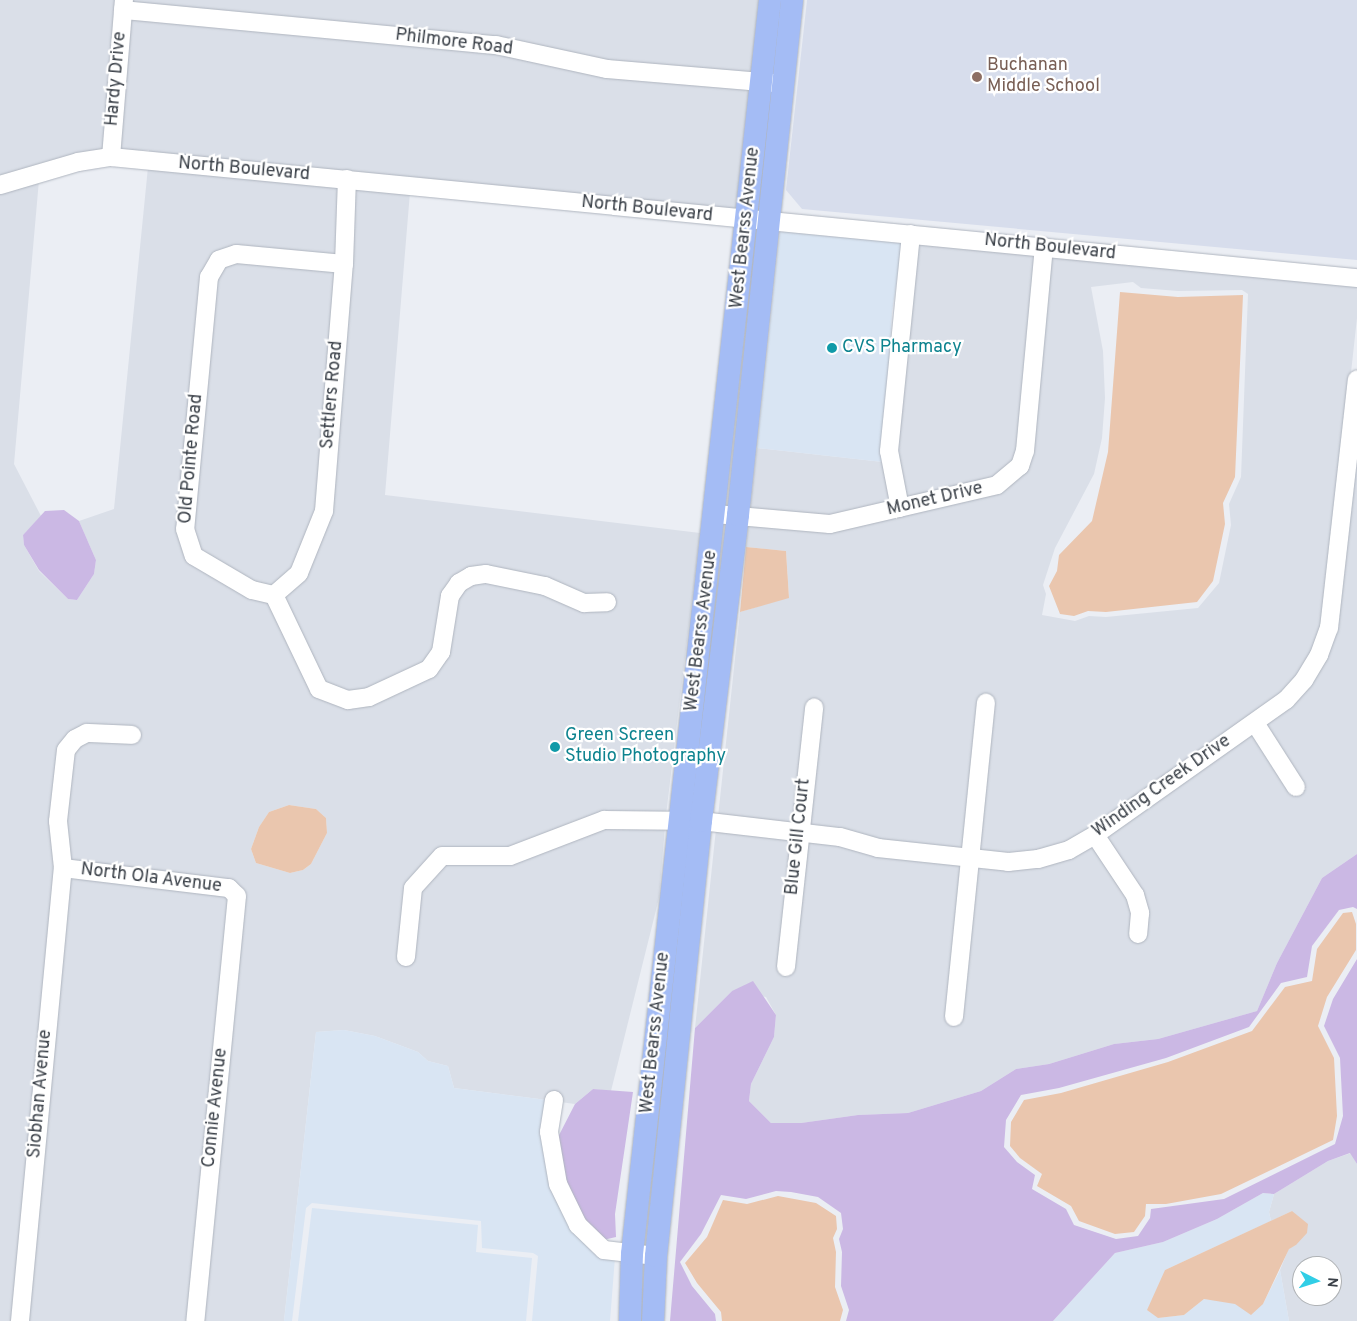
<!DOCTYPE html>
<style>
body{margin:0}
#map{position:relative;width:1357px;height:1321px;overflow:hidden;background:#ebeef4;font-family:Overpass,sans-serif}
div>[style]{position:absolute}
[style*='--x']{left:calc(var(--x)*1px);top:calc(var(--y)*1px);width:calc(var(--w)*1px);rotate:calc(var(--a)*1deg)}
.residential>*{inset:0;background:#dadfe8}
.commercial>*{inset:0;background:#d9e5f3}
.education>*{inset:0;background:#d7ddec}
.green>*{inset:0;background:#cbb8e4}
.water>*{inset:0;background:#eac6ae}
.roads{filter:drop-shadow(0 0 1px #afb5bf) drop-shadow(0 0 1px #afb5bf)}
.minor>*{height:18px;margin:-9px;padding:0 9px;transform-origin:9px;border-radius:9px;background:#fff}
.major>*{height:22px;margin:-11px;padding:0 11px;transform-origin:11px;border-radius:11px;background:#a4bcf5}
.dots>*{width:14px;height:14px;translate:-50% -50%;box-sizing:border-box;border:2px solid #fff;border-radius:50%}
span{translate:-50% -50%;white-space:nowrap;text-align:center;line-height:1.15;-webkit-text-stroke:4.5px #fff;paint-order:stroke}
.street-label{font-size:18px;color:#3a4048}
.education-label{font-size:18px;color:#785e54}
.left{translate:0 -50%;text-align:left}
.culture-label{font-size:18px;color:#0d838f}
.north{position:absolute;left:1292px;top:1256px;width:50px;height:50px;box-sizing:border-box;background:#fff;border:1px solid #b0b3b6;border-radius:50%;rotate:95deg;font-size:14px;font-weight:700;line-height:20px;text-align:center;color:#3a4048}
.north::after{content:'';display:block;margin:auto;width:18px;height:22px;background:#31cee6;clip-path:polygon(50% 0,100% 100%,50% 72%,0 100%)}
</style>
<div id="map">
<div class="residential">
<i style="clip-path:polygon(0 0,117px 0,104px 152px,0 179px)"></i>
<i style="clip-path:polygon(131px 0,759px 0,755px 75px,608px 63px,130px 5px)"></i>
<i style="clip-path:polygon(129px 17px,495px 51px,754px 87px,737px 213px,149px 155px,149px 150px,118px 152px)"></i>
<i style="clip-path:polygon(evenodd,148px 167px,340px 185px,337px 257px,233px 248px,213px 257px,203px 274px,178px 529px,191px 561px,248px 595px,269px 600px,316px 694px,345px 706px,371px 703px,433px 674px,448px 653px,456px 598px,464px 587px,474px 582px,486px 580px,543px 592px,585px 609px,614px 608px,613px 596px,586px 597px,546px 580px,488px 568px,470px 570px,455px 578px,444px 593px,435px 650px,425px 664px,367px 691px,349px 694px,324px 684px,283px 596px,305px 575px,330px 512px,351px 258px,354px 186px,410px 192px,385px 495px,700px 533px,666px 815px,604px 814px,508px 850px,437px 852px,406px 887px,398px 962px,412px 963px,419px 890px,445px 862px,510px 862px,606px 826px,665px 827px,659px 898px,611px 1091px,593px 1089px,575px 1104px,560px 1102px,561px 1095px,548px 1093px,547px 1100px,454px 1088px,448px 1066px,428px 1061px,418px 1052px,375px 1036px,344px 1030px,316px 1032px,284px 1321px,202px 1321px,243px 899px,246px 897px,244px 891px,230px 882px,69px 862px,64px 821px,73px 752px,88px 740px,138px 742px,139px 730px,87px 727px,71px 734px,59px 749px,51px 820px,56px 867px,13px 1321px,0 1321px,0 191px,39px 180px,14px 464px,41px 516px,23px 535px,24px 545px,39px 571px,68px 599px,77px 600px,94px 574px,96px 560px,79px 521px,114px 509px,148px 167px,289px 805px,316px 809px,326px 818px,327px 833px,311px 864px,303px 870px,290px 873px,256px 863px,251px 849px,259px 827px,269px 812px,289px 805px)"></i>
<i style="clip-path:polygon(917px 240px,1037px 252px,1018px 450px,1014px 463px,993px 480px,906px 501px,895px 451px)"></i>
<i style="clip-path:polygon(evenodd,1050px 254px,1357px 284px,1357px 318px,1323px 627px,1313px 653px,1298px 677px,1281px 695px,1091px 830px,1065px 844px,1036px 853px,1008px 855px,977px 852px,993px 698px,980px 697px,963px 851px,880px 842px,807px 827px,821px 703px,808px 701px,793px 825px,718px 817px,740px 612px,789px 597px,786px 551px,746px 547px,749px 522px,802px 530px,1024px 470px,1050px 254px,1133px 282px,1141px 288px,1178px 291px,1242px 290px,1248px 294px,1241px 477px,1229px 504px,1231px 525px,1219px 583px,1198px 608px,1106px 617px,1089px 616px,1075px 621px,1042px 615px,1046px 594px,1043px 585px,1055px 548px,1094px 474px,1102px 438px,1105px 398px,1103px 351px,1091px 287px,1133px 282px)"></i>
<i style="clip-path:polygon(237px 260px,337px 269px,317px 510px,293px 569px,272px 588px,255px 585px,200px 552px,192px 529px,215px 279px,224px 265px)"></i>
<i style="clip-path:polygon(1357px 441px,1357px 854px,1322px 878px,1277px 963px,1257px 1011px,1158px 1039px,1114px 1044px,1049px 1064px,1016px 1069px,981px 1091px,908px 1113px,858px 1115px,801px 1123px,771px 1123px,749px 1101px,751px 1084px,774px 1037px,776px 1015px,766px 997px,732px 991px,695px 1028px,716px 829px,792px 837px,779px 973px,792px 973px,806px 839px,962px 863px,947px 1022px,960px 1023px,976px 864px,1092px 843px,1129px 897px,1133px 914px,1131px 939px,1144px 941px,1146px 914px,1103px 836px,1253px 732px,1294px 795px,1306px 789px,1263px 724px,1310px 683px)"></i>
<i style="clip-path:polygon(757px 448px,883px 462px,892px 504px,829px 518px,750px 510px)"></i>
<i style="clip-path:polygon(69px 874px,225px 893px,229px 898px,188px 1321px,27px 1321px)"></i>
<i style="clip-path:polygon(evenodd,1351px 1153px,1357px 1164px,1357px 1321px,1289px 1321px,1280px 1270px,1289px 1248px,1296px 1245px,1292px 1211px,1271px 1221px,1269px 1212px,1274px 1194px,1328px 1161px,1351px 1153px,1302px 1266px,1332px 1266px,1332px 1296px,1302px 1296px,1302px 1266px)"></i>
</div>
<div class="commercial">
<i style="clip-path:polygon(780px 230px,903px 239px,892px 312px,883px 462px,757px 448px)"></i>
<i style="clip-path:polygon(344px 1030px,375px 1036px,418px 1052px,428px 1061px,448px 1066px,454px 1088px,547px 1100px,542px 1133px,615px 1257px,610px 1321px,532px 1321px,538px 1256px,533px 1253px,482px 1248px,481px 1221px,312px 1203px,306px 1208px,292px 1321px,284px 1321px,316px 1032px)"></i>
<i style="clip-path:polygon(1263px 1193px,1274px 1194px,1269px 1212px,1271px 1221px,1165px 1270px,1158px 1318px,1184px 1315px,1204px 1299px,1263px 1304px,1280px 1270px,1289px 1321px,1053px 1321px,1115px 1253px,1163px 1242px,1217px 1219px)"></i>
<i style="clip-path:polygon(312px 1208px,478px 1225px,476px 1252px,532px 1258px,526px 1321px,298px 1321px)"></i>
</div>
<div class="education">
<i style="clip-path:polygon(807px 0,1357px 0,1357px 260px,802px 209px,786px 190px)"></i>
</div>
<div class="green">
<i style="clip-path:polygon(64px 510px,79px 521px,96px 560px,94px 574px,77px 600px,68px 599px,39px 570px,24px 545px,23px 535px,45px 511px)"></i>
<i style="clip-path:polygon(1357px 854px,1357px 909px,1353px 907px,1339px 910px,1312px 946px,1307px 977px,1281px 983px,1249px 1027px,1166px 1058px,1059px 1088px,1021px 1095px,1006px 1120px,1004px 1147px,1017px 1162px,1035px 1175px,1032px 1189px,1066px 1209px,1074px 1225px,1116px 1239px,1138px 1236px,1150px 1218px,1151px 1209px,1224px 1199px,1335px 1144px,1343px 1116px,1340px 1058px,1324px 1026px,1333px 999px,1357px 959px,1357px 1164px,1350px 1153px,1328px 1161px,1274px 1194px,1263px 1193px,1217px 1219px,1163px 1242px,1115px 1253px,1053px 1321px,846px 1321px,849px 1310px,841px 1286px,842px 1252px,839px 1239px,843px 1229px,841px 1213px,818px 1197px,791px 1192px,776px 1191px,746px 1199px,721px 1195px,701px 1234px,680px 1262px,692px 1286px,715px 1314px,716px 1321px,670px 1321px,695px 1028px,732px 991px,753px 981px,776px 1015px,774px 1037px,751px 1084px,749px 1101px,771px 1123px,801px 1123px,858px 1115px,908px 1113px,981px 1091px,1016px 1069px,1049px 1064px,1114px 1044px,1158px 1039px,1257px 1011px,1277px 963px,1322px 878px)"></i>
<i style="clip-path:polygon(593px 1089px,633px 1092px,615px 1214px,616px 1237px,603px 1240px,589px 1226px,565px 1187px,557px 1139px,575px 1104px)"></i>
</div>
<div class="water">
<i style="clip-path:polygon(1120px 292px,1178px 297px,1243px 295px,1235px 477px,1223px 503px,1225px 524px,1213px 581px,1197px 602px,1106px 612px,1088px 611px,1074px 616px,1060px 614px,1049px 586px,1057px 571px,1059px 555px,1092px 521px,1108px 452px)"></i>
<i style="clip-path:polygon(746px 547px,786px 551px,789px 598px,740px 612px)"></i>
<i style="clip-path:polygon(289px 805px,316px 809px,326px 818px,327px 833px,311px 864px,303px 870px,290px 873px,256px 863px,251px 849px,259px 827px,269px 812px)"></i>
<i style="clip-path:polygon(1352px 912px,1356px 924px,1356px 950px,1327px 997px,1318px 1026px,1334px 1058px,1337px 1116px,1333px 1140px,1221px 1194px,1166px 1204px,1146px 1204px,1145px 1216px,1134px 1232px,1115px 1234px,1079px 1221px,1071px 1206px,1037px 1186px,1042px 1174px,1020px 1158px,1010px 1146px,1011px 1122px,1024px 1100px,1061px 1093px,1168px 1062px,1252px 1031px,1285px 987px,1312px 981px,1317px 949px,1343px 913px)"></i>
<i style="clip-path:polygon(778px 1196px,816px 1203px,836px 1216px,837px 1229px,833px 1238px,836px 1252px,835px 1287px,843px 1310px,840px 1321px,722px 1321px,721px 1312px,697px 1283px,685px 1263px,707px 1237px,723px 1200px,747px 1204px)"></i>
<i style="clip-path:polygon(1292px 1211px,1308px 1224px,1307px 1233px,1296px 1245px,1289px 1249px,1263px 1304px,1251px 1315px,1235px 1304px,1204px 1299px,1184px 1315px,1158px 1318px,1147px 1310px,1165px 1270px)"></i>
</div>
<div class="roads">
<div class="minor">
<i style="--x:123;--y:10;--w:375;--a:5.4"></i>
<i style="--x:496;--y:45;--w:114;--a:12.2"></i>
<i style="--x:607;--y:69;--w:167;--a:4.8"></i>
<i style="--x:111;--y:157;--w:158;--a:-85.3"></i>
<i style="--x:0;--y:185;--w:81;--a:-16.4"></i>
<i style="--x:78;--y:162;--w:33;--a:-9"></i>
<i style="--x:111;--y:157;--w:1252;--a:5.55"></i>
<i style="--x:344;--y:264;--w:108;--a:-174.7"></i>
<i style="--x:236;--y:254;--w:18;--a:161"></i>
<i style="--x:219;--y:260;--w:20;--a:120"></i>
<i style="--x:209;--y:277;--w:253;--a:95.4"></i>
<i style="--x:185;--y:529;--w:28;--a:72"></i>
<i style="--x:194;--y:556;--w:67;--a:30.4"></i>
<i style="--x:252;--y:590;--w:23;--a:13"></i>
<i style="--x:274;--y:595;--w:104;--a:64.4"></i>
<i style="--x:319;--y:689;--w:31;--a:21"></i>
<i style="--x:348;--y:700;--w:21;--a:-8"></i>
<i style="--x:369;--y:697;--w:66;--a:-25"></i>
<i style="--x:429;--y:669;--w:21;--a:-55"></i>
<i style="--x:441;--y:652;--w:57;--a:-80.9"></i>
<i style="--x:450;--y:596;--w:16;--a:-55"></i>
<i style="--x:459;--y:583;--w:14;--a:-30"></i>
<i style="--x:471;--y:576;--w:15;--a:-8"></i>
<i style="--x:486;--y:574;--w:60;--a:11.5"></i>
<i style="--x:545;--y:586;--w:43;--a:23.6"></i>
<i style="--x:584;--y:603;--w:23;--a:-2"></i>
<i style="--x:900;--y:508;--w:58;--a:-100.9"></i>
<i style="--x:889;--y:451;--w:218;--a:-84.2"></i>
<i style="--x:715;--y:514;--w:115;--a:5"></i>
<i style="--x:830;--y:524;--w:171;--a:-13.1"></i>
<i style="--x:997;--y:485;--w:30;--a:-40"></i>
<i style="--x:1020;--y:466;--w:16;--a:-72"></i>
<i style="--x:1025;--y:451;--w:205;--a:-84.7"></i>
<i style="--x:274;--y:595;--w:33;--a:-41"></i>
<i style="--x:299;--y:573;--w:67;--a:-68"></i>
<i style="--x:324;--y:511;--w:248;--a:-85.4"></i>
<i style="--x:344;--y:264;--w:85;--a:-88"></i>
<i style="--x:1255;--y:723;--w:76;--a:57.4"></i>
<i style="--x:1095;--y:835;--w:72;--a:56.3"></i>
<i style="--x:1135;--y:895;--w:19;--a:74"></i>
<i style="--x:1140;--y:913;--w:21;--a:95"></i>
<i style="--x:63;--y:868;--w:167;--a:6.9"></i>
<i style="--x:229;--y:888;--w:11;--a:45"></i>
<i style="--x:237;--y:896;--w:427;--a:95.6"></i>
<i style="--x:406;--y:957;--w:69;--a:-84.2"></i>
<i style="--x:413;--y:888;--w:43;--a:-47.8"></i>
<i style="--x:442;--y:856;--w:68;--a:0"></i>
<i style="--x:510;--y:856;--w:101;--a:-21"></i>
<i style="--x:604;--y:820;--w:97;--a:0.6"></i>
<i style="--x:701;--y:821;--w:140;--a:6.6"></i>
<i style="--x:840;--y:837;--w:40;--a:16"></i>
<i style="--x:878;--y:848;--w:131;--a:6.1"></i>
<i style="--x:1008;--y:862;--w:30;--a:-6"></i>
<i style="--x:1038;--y:859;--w:32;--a:-16"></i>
<i style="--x:1069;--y:850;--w:30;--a:-30"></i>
<i style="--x:1095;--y:835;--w:234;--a:-35.3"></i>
<i style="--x:1286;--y:700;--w:27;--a:-48"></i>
<i style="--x:1304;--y:680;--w:29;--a:-59"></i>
<i style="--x:1319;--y:655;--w:29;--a:-70"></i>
<i style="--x:1329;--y:628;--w:250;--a:-83.6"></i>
<i style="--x:786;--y:967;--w:261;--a:-83.8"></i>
<i style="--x:954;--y:1017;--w:316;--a:-84.2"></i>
<i style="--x:554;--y:1100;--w:32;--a:99"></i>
<i style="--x:549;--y:1132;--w:53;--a:80.2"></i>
<i style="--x:558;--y:1184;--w:46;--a:64"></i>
<i style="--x:578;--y:1225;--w:36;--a:44"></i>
<i style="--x:604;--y:1250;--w:52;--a:6.6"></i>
<i style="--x:20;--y:1321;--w:455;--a:-84.6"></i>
<i style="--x:63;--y:868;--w:47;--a:-96.1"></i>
<i style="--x:58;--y:821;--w:71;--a:-83.6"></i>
<i style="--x:66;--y:750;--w:14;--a:-51"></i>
<i style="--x:75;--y:739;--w:13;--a:-27"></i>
<i style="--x:87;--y:733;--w:45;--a:2.5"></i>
</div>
<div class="major">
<i style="--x:630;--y:1321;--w:67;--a:-88.3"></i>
<i style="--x:632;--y:1254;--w:1262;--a:-83.72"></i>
<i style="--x:653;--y:1321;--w:65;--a:-87.4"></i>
<i style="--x:656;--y:1256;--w:437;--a:-84.1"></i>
<i style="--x:701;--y:821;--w:308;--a:-83.1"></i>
<i style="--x:738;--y:515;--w:518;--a:-84.01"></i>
</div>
</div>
<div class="dots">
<i style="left:977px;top:77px;background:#8d6e63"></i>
<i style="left:832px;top:348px;background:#0f9aa8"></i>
<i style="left:555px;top:747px;background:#0f9aa8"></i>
</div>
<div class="street-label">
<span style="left:454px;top:43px;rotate:7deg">Philmore Road</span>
<span style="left:117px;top:79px;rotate:-85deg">Hardy Drive</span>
<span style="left:244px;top:170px;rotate:5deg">North Boulevard</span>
<span style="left:647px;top:210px;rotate:6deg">North Boulevard</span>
<span style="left:746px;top:228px;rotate:-84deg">West Bearss Avenue</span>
<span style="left:1050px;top:248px;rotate:6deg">North Boulevard</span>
<span style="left:333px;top:395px;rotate:-85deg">Settlers Road</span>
<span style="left:192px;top:459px;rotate:-85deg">Old Pointe Road</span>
<span style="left:935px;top:500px;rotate:-13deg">Monet Drive</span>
<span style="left:702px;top:631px;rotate:-83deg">West Bearss Avenue</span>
<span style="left:1162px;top:787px;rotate:-35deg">Winding Creek Drive</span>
<span style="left:799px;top:837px;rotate:-84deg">Blue Gill Court</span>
<span style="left:151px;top:879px;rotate:7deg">North Ola Avenue</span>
<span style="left:656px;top:1033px;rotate:-84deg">West Bearss Avenue</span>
<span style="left:41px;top:1094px;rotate:-85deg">Siobhan Avenue</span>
<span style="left:216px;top:1108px;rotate:-84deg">Connie Avenue</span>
</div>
<div class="education-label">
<span class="left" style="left:987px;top:77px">Buchanan<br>Middle School</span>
</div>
<div class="culture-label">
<span class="left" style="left:842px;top:348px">CVS Pharmacy</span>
<span class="left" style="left:565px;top:747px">Green Screen<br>Studio Photography</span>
</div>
<div class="north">N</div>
</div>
